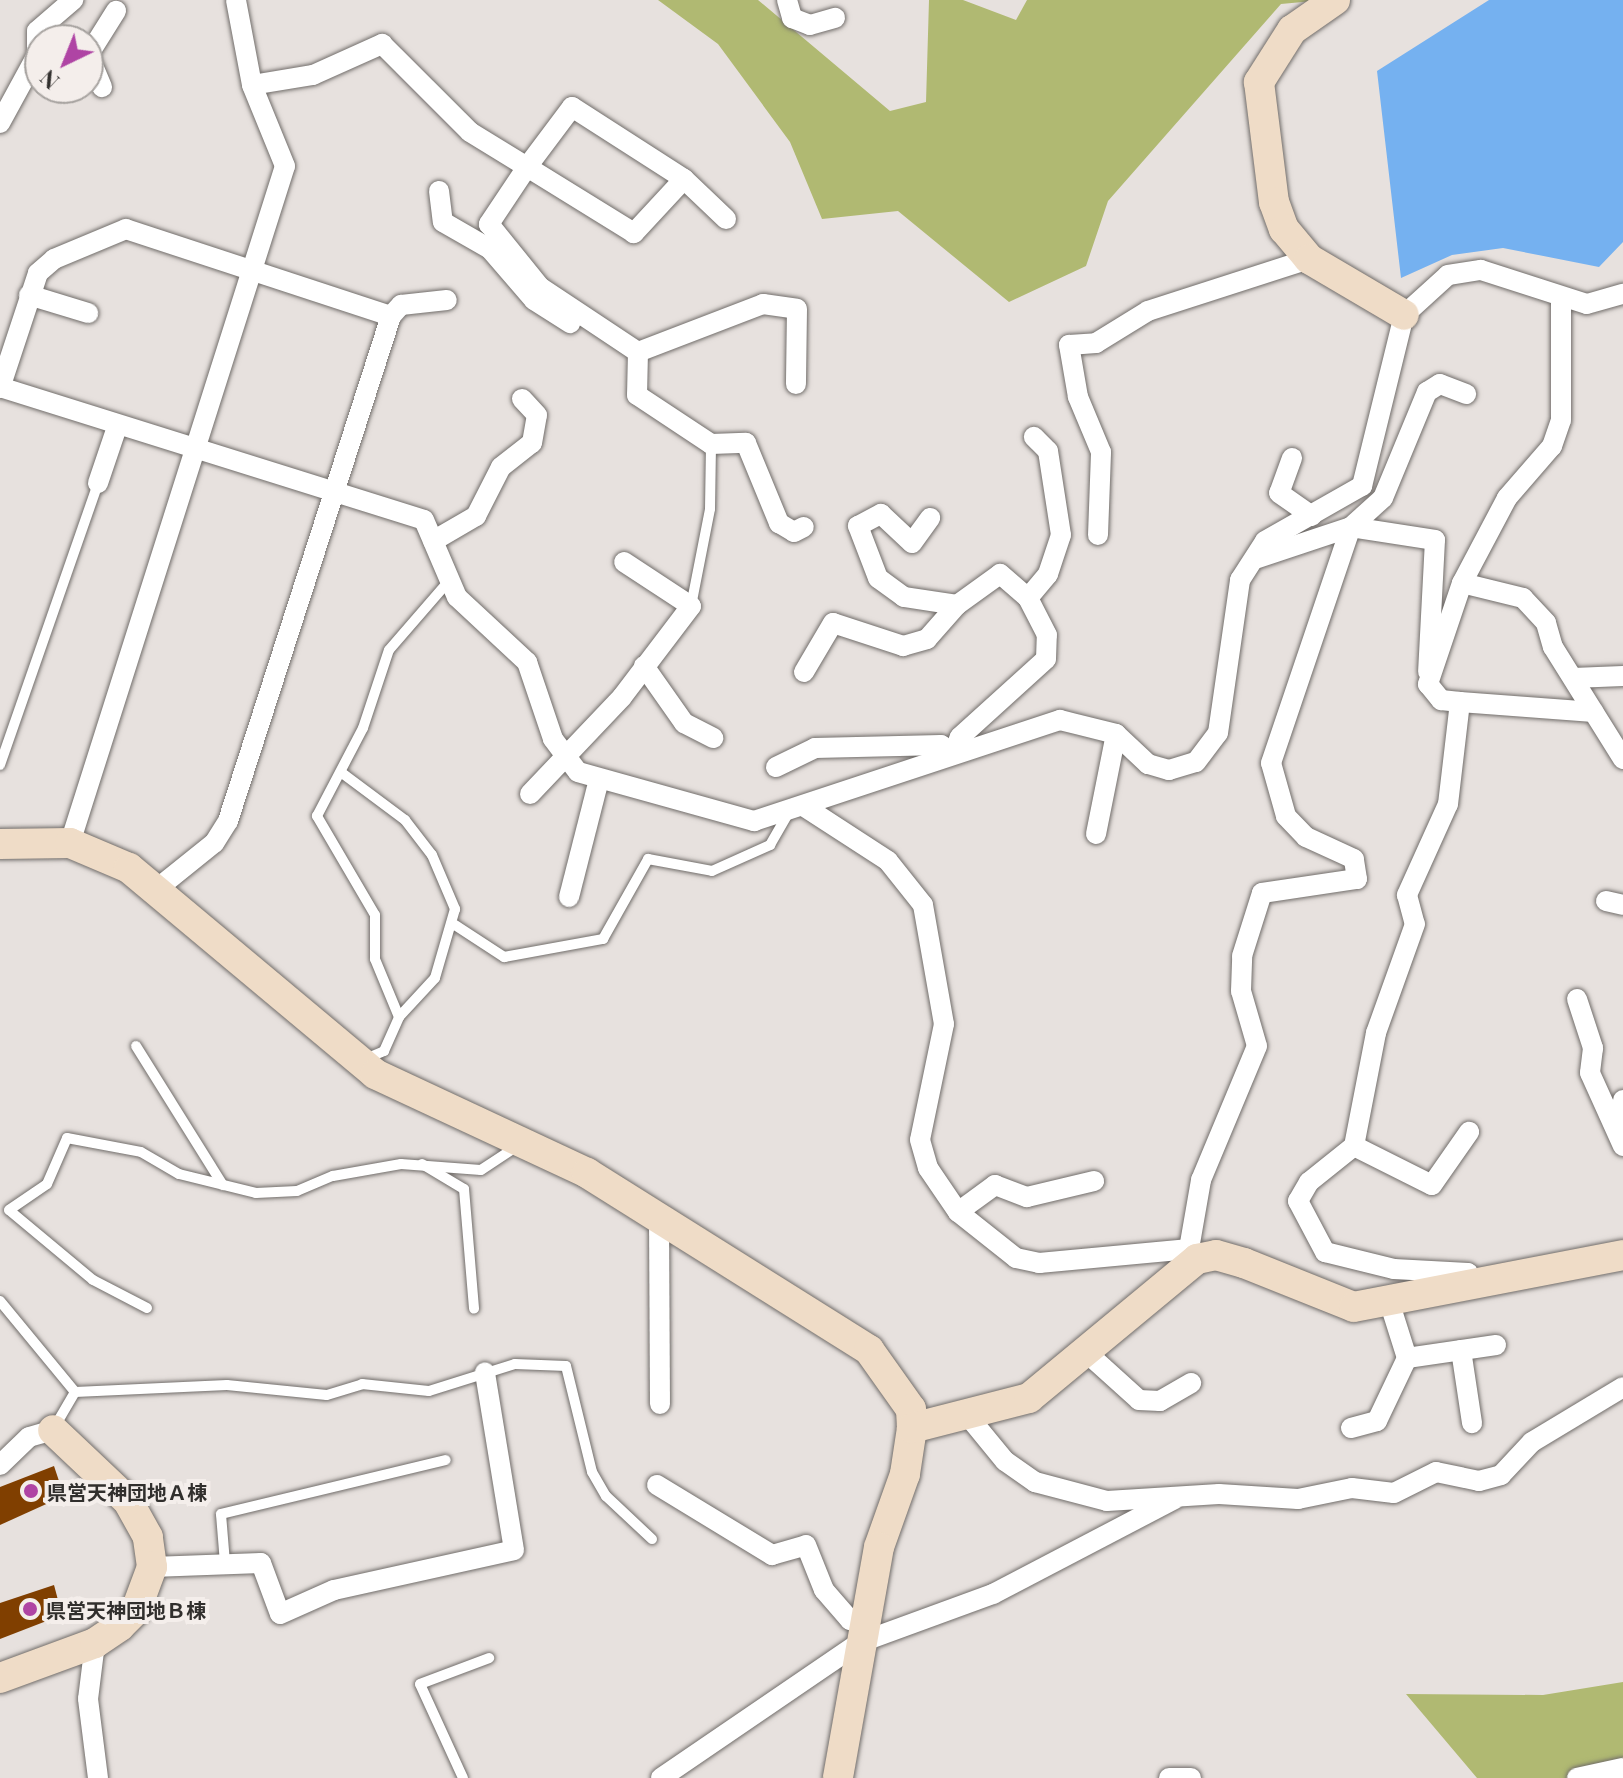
<!DOCTYPE html>
<meta charset="utf-8">
<style>
body{margin:0}
#map{position:relative;width:1623px;height:1778px;overflow:hidden;background:#e7e1de;font-family:"Playfair Display","Noto Sans JP",serif}
div>[style]{position:absolute}
[style*='--x']{left:calc(var(--x)*1px);top:calc(var(--y)*1px);width:calc(var(--w)*1px);rotate:calc(var(--a)*1deg)}
.green>*{inset:0;background:#b0b972}
.water>*{inset:0;background:#75b1f0}
.building>*{inset:0;background:#803f00}
.roads{filter:drop-shadow(0 0 2px #716d6a) drop-shadow(0 0 2px #716d6a)}
.lane>*{height:10px;margin:-5px;padding:0 5px;transform-origin:5px;border-radius:5px;background:#fff}
.street>*{height:20px;margin:-10px;padding:0 10px;transform-origin:10px;border-radius:10px;background:#fff}
.secondary>*{height:30px;margin:-15px;padding:0 15px;transform-origin:15px;border-radius:15px;background:#efdcc7}
.dots>*{width:22px;height:22px;translate:-50% -50%;box-sizing:border-box;border:4px solid #f4eeeb;border-radius:50%}
span{translate:-50% -50%;white-space:nowrap;text-align:center;line-height:1.15;-webkit-text-stroke:8px #f4eeeb;paint-order:stroke}
.poi-label{font-size:20px;color:#312f2d;font-weight:700}
.left{translate:0 -50%;text-align:left}
.north{position:absolute;left:24px;top:24px;width:80px;height:80px;box-sizing:border-box;background:#f4eeeb;border:2px solid #a6a29f;border-radius:50%;rotate:223deg;font-size:22px;font-weight:700;line-height:32px;text-align:center;color:#312f2d}
.north::after{content:'';display:block;margin:auto;width:28px;height:36px;background:#af44a4;clip-path:polygon(50% 0,100% 100%,50% 72%,0 100%)}
</style>
<div id="map">
<div class="green">
<i style="clip-path:polygon(658px 0,758px 0,890px 111px,926px 102px,929px 0,963px 0,1016px 20px,1027px 0,1324px 0,1281px 4px,1108px 201px,1086px 266px,1009px 302px,898px 211px,822px 219px,790px 142px,718px 44px)"></i>
<i style="clip-path:polygon(1623px 1682px,1623px 1778px,1477px 1778px,1406px 1694px,1543px 1695px)"></i>
</div>
<div class="water">
<i style="clip-path:polygon(1489px 0,1623px 0,1623px 242px,1599px 267px,1503px 248px,1452px 255px,1401px 278px,1377px 71px)"></i>
</div>
<div class="building">
<i style="clip-path:polygon(54px 1466px,64px 1496px,0 1525px,0 1487px)"></i>
<i style="clip-path:polygon(54px 1585px,62px 1615px,0 1639px,0 1603px)"></i>
</div>
<div class="roads">
<div class="lane">
<i style="--x:691;--y:606;--w:99;--a:-78.9"></i>
<i style="--x:710;--y:509;--w:65;--a:-89.1"></i>
<i style="--x:0;--y:765;--w:299;--a:-70.8"></i>
<i style="--x:342;--y:773;--w:79;--a:36.7"></i>
<i style="--x:405;--y:820;--w:44;--a:52.4"></i>
<i style="--x:432;--y:855;--w:59;--a:66.9"></i>
<i style="--x:455;--y:909;--w:72;--a:106.2"></i>
<i style="--x:435;--y:978;--w:53;--a:132.7"></i>
<i style="--x:455;--y:925;--w:59;--a:33.1"></i>
<i style="--x:504;--y:957;--w:101;--a:-10.3"></i>
<i style="--x:603;--y:939;--w:92;--a:-60.6"></i>
<i style="--x:648;--y:859;--w:65;--a:10.6"></i>
<i style="--x:712;--y:871;--w:64;--a:-24.1"></i>
<i style="--x:770;--y:845;--w:34;--a:-60"></i>
<i style="--x:136;--y:1046;--w:164;--a:58"></i>
<i style="--x:363;--y:1060;--w:23;--a:-23"></i>
<i style="--x:384;--y:1051;--w:37;--a:-66"></i>
<i style="--x:399;--y:1017;--w:63;--a:-112.5"></i>
<i style="--x:375;--y:959;--w:44;--a:-90"></i>
<i style="--x:375;--y:915;--w:115;--a:-120.4"></i>
<i style="--x:317;--y:816;--w:99;--a:-62.4"></i>
<i style="--x:363;--y:728;--w:82;--a:-71.6"></i>
<i style="--x:389;--y:650;--w:90;--a:-49.1"></i>
<i style="--x:422;--y:1164;--w:49;--a:30.8"></i>
<i style="--x:464;--y:1189;--w:120;--a:85.2"></i>
<i style="--x:0;--y:1301;--w:118;--a:50.5"></i>
<i style="--x:75;--y:1392;--w:42;--a:120.3"></i>
<i style="--x:147;--y:1308;--w:61;--a:-152.6"></i>
<i style="--x:93;--y:1280;--w:109;--a:-140.2"></i>
<i style="--x:9;--y:1210;--w:46;--a:-34.4"></i>
<i style="--x:47;--y:1184;--w:50;--a:-66.5"></i>
<i style="--x:67;--y:1138;--w:75;--a:10.7"></i>
<i style="--x:141;--y:1152;--w:44;--a:30.1"></i>
<i style="--x:179;--y:1174;--w:79;--a:13.9"></i>
<i style="--x:256;--y:1193;--w:41;--a:-2.8"></i>
<i style="--x:297;--y:1191;--w:39;--a:-23"></i>
<i style="--x:333;--y:1176;--w:69;--a:-10"></i>
<i style="--x:401;--y:1164;--w:80;--a:4.3"></i>
<i style="--x:481;--y:1170;--w:42;--a:-33.3"></i>
<i style="--x:75;--y:1392;--w:152;--a:-2.6"></i>
<i style="--x:227;--y:1385;--w:100;--a:5.7"></i>
<i style="--x:327;--y:1395;--w:37;--a:-17"></i>
<i style="--x:362;--y:1384;--w:67;--a:6"></i>
<i style="--x:429;--y:1391;--w:90;--a:-17.4"></i>
<i style="--x:515;--y:1364;--w:51;--a:2.2"></i>
<i style="--x:566;--y:1366;--w:109;--a:76.2"></i>
<i style="--x:592;--y:1472;--w:28;--a:60"></i>
<i style="--x:606;--y:1496;--w:63;--a:43.1"></i>
<i style="--x:225;--y:1563;--w:49;--a:-94.7"></i>
<i style="--x:221;--y:1514;--w:231;--a:-13.5"></i>
<i style="--x:463;--y:1778;--w:103;--a:-114.6"></i>
<i style="--x:420;--y:1684;--w:74;--a:-20.6"></i>
</div>
<div class="street">
<i style="--x:787;--y:0;--w:19;--a:74"></i>
<i style="--x:792;--y:18;--w:19;--a:21"></i>
<i style="--x:810;--y:25;--w:26;--a:-16"></i>
<i style="--x:88;--y:54;--w:36;--a:67"></i>
<i style="--x:89;--y:54;--w:51;--a:-57.9"></i>
<i style="--x:252;--y:85;--w:62;--a:-9.3"></i>
<i style="--x:313;--y:75;--w:76;--a:-24.2"></i>
<i style="--x:382;--y:44;--w:124;--a:45"></i>
<i style="--x:470;--y:132;--w:67;--a:31.6"></i>
<i style="--x:527;--y:167;--w:69;--a:123.7"></i>
<i style="--x:489;--y:224;--w:81;--a:51"></i>
<i style="--x:540;--y:287;--w:118;--a:33.6"></i>
<i style="--x:638;--y:352;--w:134;--a:-21"></i>
<i style="--x:763;--y:304;--w:34;--a:8"></i>
<i style="--x:797;--y:309;--w:75;--a:90.8"></i>
<i style="--x:0;--y:123;--w:77;--a:-61.4"></i>
<i style="--x:37;--y:55;--w:24;--a:-90"></i>
<i style="--x:37;--y:31;--w:48;--a:-40.7"></i>
<i style="--x:684;--y:179;--w:74;--a:132.8"></i>
<i style="--x:634;--y:233;--w:126;--a:-148.3"></i>
<i style="--x:527;--y:167;--w:75;--a:-53.1"></i>
<i style="--x:572;--y:107;--w:133;--a:32.7"></i>
<i style="--x:684;--y:179;--w:58;--a:43.6"></i>
<i style="--x:439;--y:191;--w:31;--a:83"></i>
<i style="--x:443;--y:222;--w:54;--a:29.9"></i>
<i style="--x:490;--y:249;--w:67;--a:49.2"></i>
<i style="--x:534;--y:300;--w:43;--a:32.6"></i>
<i style="--x:29;--y:295;--w:62;--a:17"></i>
<i style="--x:1561;--y:298;--w:122;--a:90"></i>
<i style="--x:1561;--y:420;--w:28;--a:109"></i>
<i style="--x:1552;--y:446;--w:69;--a:130.9"></i>
<i style="--x:1507;--y:498;--w:96;--a:117.9"></i>
<i style="--x:1462;--y:583;--w:63;--a:13.8"></i>
<i style="--x:1523;--y:598;--w:34;--a:47"></i>
<i style="--x:1546;--y:623;--w:25;--a:74"></i>
<i style="--x:1553;--y:647;--w:132;--a:58"></i>
<i style="--x:391;--y:316;--w:15;--a:-48"></i>
<i style="--x:401;--y:305;--w:46;--a:-6.2"></i>
<i style="--x:638;--y:352;--w:43;--a:91.3"></i>
<i style="--x:637;--y:395;--w:89;--a:33.5"></i>
<i style="--x:711;--y:444;--w:35;--a:-2"></i>
<i style="--x:746;--y:443;--w:87;--a:67.6"></i>
<i style="--x:779;--y:523;--w:17;--a:31"></i>
<i style="--x:794;--y:532;--w:11;--a:-27"></i>
<i style="--x:0;--y:387;--w:444;--a:17.4"></i>
<i style="--x:424;--y:520;--w:84;--a:66.8"></i>
<i style="--x:457;--y:597;--w:96;--a:42.9"></i>
<i style="--x:527;--y:662;--w:81;--a:71.3"></i>
<i style="--x:553;--y:739;--w:41;--a:52.9"></i>
<i style="--x:578;--y:772;--w:183;--a:15.6"></i>
<i style="--x:754;--y:821;--w:322;--a:-18.3"></i>
<i style="--x:1060;--y:720;--w:58;--a:14"></i>
<i style="--x:1116;--y:734;--w:44;--a:43.2"></i>
<i style="--x:1148;--y:764;--w:22;--a:16"></i>
<i style="--x:1169;--y:770;--w:28;--a:-17"></i>
<i style="--x:1196;--y:762;--w:36;--a:-53"></i>
<i style="--x:1218;--y:733;--w:155;--a:-81.8"></i>
<i style="--x:1240;--y:580;--w:46;--a:-57.3"></i>
<i style="--x:1265;--y:541;--w:112;--a:-29.6"></i>
<i style="--x:1362;--y:486;--w:176;--a:-76.2"></i>
<i style="--x:1404;--y:315;--w:59;--a:-42.3"></i>
<i style="--x:1448;--y:275;--w:33;--a:-9"></i>
<i style="--x:1481;--y:270;--w:111;--a:17.8"></i>
<i style="--x:1587;--y:304;--w:37;--a:-16"></i>
<i style="--x:0;--y:388;--w:121;--a:-71.7"></i>
<i style="--x:38;--y:273;--w:21;--a:-41"></i>
<i style="--x:54;--y:259;--w:78;--a:-22.6"></i>
<i style="--x:126;--y:229;--w:279;--a:18.2"></i>
<i style="--x:391;--y:316;--w:531;--a:107.89"></i>
<i style="--x:228;--y:821;--w:26;--a:122"></i>
<i style="--x:214;--y:843;--w:72;--a:141.2"></i>
<i style="--x:1292;--y:458;--w:37;--a:110"></i>
<i style="--x:1279;--y:493;--w:40;--a:34.9"></i>
<i style="--x:98;--y:483;--w:59;--a:-71.3"></i>
<i style="--x:1098;--y:535;--w:83;--a:-87.9"></i>
<i style="--x:1101;--y:452;--w:60;--a:-112.7"></i>
<i style="--x:1078;--y:397;--w:53;--a:-99.8"></i>
<i style="--x:1069;--y:345;--w:27;--a:-4"></i>
<i style="--x:1096;--y:343;--w:61;--a:-31.6"></i>
<i style="--x:1148;--y:311;--w:169;--a:-17.9"></i>
<i style="--x:433;--y:541;--w:50;--a:-30.2"></i>
<i style="--x:476;--y:516;--w:55;--a:-63"></i>
<i style="--x:501;--y:467;--w:39;--a:-38"></i>
<i style="--x:532;--y:443;--w:28;--a:-80"></i>
<i style="--x:537;--y:415;--w:22;--a:-133"></i>
<i style="--x:1258;--y:558;--w:98;--a:-18.4"></i>
<i style="--x:1351;--y:527;--w:85;--a:8.8"></i>
<i style="--x:1435;--y:540;--w:132;--a:93"></i>
<i style="--x:1462;--y:583;--w:107;--a:108.6"></i>
<i style="--x:1428;--y:684;--w:21;--a:51"></i>
<i style="--x:1441;--y:700;--w:19;--a:6"></i>
<i style="--x:1460;--y:702;--w:103;--a:96.7"></i>
<i style="--x:1448;--y:804;--w:100;--a:114.3"></i>
<i style="--x:1407;--y:895;--w:30;--a:75"></i>
<i style="--x:1415;--y:924;--w:116;--a:109.7"></i>
<i style="--x:1376;--y:1033;--w:115;--a:101"></i>
<i style="--x:1354;--y:1146;--w:58;--a:141.3"></i>
<i style="--x:1309;--y:1182;--w:22;--a:120"></i>
<i style="--x:1298;--y:1201;--w:58;--a:62.1"></i>
<i style="--x:1325;--y:1252;--w:71;--a:13.8"></i>
<i style="--x:1394;--y:1269;--w:74;--a:3.1"></i>
<i style="--x:1468;--y:1273;--w:13;--a:67"></i>
<i style="--x:1028;--y:598;--w:31;--a:-50"></i>
<i style="--x:1048;--y:574;--w:41;--a:-71.6"></i>
<i style="--x:1061;--y:535;--w:85;--a:-98.8"></i>
<i style="--x:1048;--y:451;--w:20;--a:-135"></i>
<i style="--x:644;--y:666;--w:70;--a:54.9"></i>
<i style="--x:684;--y:723;--w:33;--a:27"></i>
<i style="--x:804;--y:672;--w:57;--a:-59.4"></i>
<i style="--x:833;--y:623;--w:74;--a:18.2"></i>
<i style="--x:903;--y:646;--w:25;--a:-16"></i>
<i style="--x:927;--y:639;--w:45;--a:-48.6"></i>
<i style="--x:1573;--y:678;--w:50;--a:-2.3"></i>
<i style="--x:1460;--y:702;--w:134;--a:4.3"></i>
<i style="--x:776;--y:767;--w:43;--a:-26"></i>
<i style="--x:815;--y:748;--w:126;--a:-1.4"></i>
<i style="--x:941;--y:745;--w:15;--a:37"></i>
<i style="--x:953;--y:754;--w:18;--a:-68"></i>
<i style="--x:960;--y:737;--w:116;--a:-42.2"></i>
<i style="--x:1046;--y:659;--w:24;--a:-88"></i>
<i style="--x:1047;--y:635;--w:42;--a:-117.2"></i>
<i style="--x:1028;--y:598;--w:37;--a:-139"></i>
<i style="--x:1000;--y:574;--w:53;--a:144.2"></i>
<i style="--x:957;--y:605;--w:54;--a:-171.4"></i>
<i style="--x:904;--y:597;--w:32;--a:-144"></i>
<i style="--x:878;--y:578;--w:56;--a:-111"></i>
<i style="--x:858;--y:526;--w:26;--a:-28"></i>
<i style="--x:881;--y:514;--w:42;--a:43.1"></i>
<i style="--x:912;--y:543;--w:31;--a:-54"></i>
<i style="--x:530;--y:794;--w:134;--a:-46.5"></i>
<i style="--x:622;--y:697;--w:114;--a:-52.8"></i>
<i style="--x:691;--y:606;--w:80;--a:-146.7"></i>
<i style="--x:805;--y:807;--w:99;--a:33"></i>
<i style="--x:888;--y:861;--w:56;--a:51.5"></i>
<i style="--x:923;--y:905;--w:121;--a:80"></i>
<i style="--x:944;--y:1024;--w:118;--a:101.7"></i>
<i style="--x:920;--y:1140;--w:29;--a:74"></i>
<i style="--x:928;--y:1168;--w:53;--a:55.7"></i>
<i style="--x:958;--y:1212;--w:74;--a:38.4"></i>
<i style="--x:1016;--y:1258;--w:24;--a:12"></i>
<i style="--x:1039;--y:1263;--w:151;--a:-5.3"></i>
<i style="--x:1189;--y:1249;--w:13;--a:51"></i>
<i style="--x:1096;--y:834;--w:102;--a:-78.7"></i>
<i style="--x:70;--y:843;--w:710;--a:-72.38"></i>
<i style="--x:285;--y:166;--w:87;--a:-112.2"></i>
<i style="--x:252;--y:85;--w:86;--a:-100.7"></i>
<i style="--x:569;--y:897;--w:118;--a:-75.7"></i>
<i style="--x:1606;--y:901;--w:17;--a:13"></i>
<i style="--x:1577;--y:999;--w:52;--a:71.9"></i>
<i style="--x:1593;--y:1048;--w:25;--a:97"></i>
<i style="--x:1590;--y:1073;--w:80;--a:65.7"></i>
<i style="--x:1623;--y:1100;--w:16;--a:90"></i>
<i style="--x:1354;--y:1146;--w:87;--a:26.6"></i>
<i style="--x:1432;--y:1185;--w:65;--a:-55.1"></i>
<i style="--x:958;--y:1212;--w:46;--a:-36.1"></i>
<i style="--x:995;--y:1185;--w:34;--a:21"></i>
<i style="--x:1027;--y:1197;--w:69;--a:-13.4"></i>
<i style="--x:659;--y:1217;--w:187;--a:89.7"></i>
<i style="--x:1189;--y:1249;--w:70;--a:-80.1"></i>
<i style="--x:1201;--y:1180;--w:145;--a:-67.3"></i>
<i style="--x:1257;--y:1046;--w:57;--a:-106.2"></i>
<i style="--x:1241;--y:991;--w:35;--a:-88"></i>
<i style="--x:1242;--y:956;--w:66;--a:-72.4"></i>
<i style="--x:1262;--y:893;--w:96;--a:-8.4"></i>
<i style="--x:1357;--y:879;--w:20;--a:-99"></i>
<i style="--x:1354;--y:859;--w:53;--a:-155.4"></i>
<i style="--x:1306;--y:837;--w:29;--a:-134"></i>
<i style="--x:1286;--y:816;--w:55;--a:-105.8"></i>
<i style="--x:1271;--y:763;--w:249;--a:-71.3"></i>
<i style="--x:1351;--y:527;--w:43;--a:-42.2"></i>
<i style="--x:1383;--y:498;--w:115;--a:-67.5"></i>
<i style="--x:1427;--y:392;--w:15;--a:-32"></i>
<i style="--x:1440;--y:384;--w:28;--a:21"></i>
<i style="--x:1461;--y:1350;--w:74;--a:81.4"></i>
<i style="--x:1087;--y:1353;--w:70;--a:42.1"></i>
<i style="--x:1139;--y:1400;--w:21;--a:3"></i>
<i style="--x:1160;--y:1401;--w:36;--a:-30"></i>
<i style="--x:1407;--y:1358;--w:90;--a:-8.3"></i>
<i style="--x:968;--y:1416;--w:58;--a:50.6"></i>
<i style="--x:1005;--y:1461;--w:37;--a:35"></i>
<i style="--x:1035;--y:1482;--w:74;--a:14.8"></i>
<i style="--x:1107;--y:1501;--w:112;--a:-3.6"></i>
<i style="--x:1219;--y:1494;--w:79;--a:3.6"></i>
<i style="--x:1298;--y:1499;--w:55;--a:-11.5"></i>
<i style="--x:1352;--y:1488;--w:42;--a:6.8"></i>
<i style="--x:1394;--y:1493;--w:47;--a:-26.6"></i>
<i style="--x:1436;--y:1472;--w:44;--a:11.8"></i>
<i style="--x:1479;--y:1481;--w:23;--a:-15"></i>
<i style="--x:1501;--y:1475;--w:45;--a:-46.8"></i>
<i style="--x:1532;--y:1442;--w:106;--a:-31.1"></i>
<i style="--x:1351;--y:1428;--w:27;--a:-15"></i>
<i style="--x:1377;--y:1421;--w:70;--a:-64.5"></i>
<i style="--x:1407;--y:1358;--w:57;--a:-107.5"></i>
<i style="--x:0;--y:1465;--w:40;--a:-44"></i>
<i style="--x:29;--y:1437;--w:25;--a:-16"></i>
<i style="--x:657;--y:1485;--w:135;--a:31.3"></i>
<i style="--x:772;--y:1555;--w:35;--a:-16"></i>
<i style="--x:806;--y:1545;--w:48;--a:68.2"></i>
<i style="--x:824;--y:1590;--w:40;--a:49"></i>
<i style="--x:850;--y:1620;--w:15;--a:0"></i>
<i style="--x:152;--y:1567;--w:109;--a:-2.1"></i>
<i style="--x:261;--y:1563;--w:54;--a:69.6"></i>
<i style="--x:280;--y:1614;--w:59;--a:-24"></i>
<i style="--x:334;--y:1590;--w:184;--a:-12.5"></i>
<i style="--x:514;--y:1550;--w:180;--a:-99.3"></i>
<i style="--x:95;--y:1643;--w:56;--a:97.1"></i>
<i style="--x:88;--y:1699;--w:80;--a:82.8"></i>
<i style="--x:661;--y:1778;--w:240;--a:-34.3"></i>
<i style="--x:859;--y:1643;--w:143;--a:-20.1"></i>
<i style="--x:993;--y:1594;--w:205;--a:-27.6"></i>
<i style="--x:1169;--y:1778;--w:22;--a:0"></i>
<i style="--x:1577;--y:1778;--w:47;--a:-12.3"></i>
</div>
<div class="secondary">
<i style="--x:1335;--y:0;--w:52;--a:145.1"></i>
<i style="--x:1292;--y:30;--w:62;--a:122.4"></i>
<i style="--x:1259;--y:82;--w:121;--a:82.9"></i>
<i style="--x:1274;--y:202;--w:29;--a:70"></i>
<i style="--x:1284;--y:229;--w:39;--a:50"></i>
<i style="--x:1309;--y:259;--w:110;--a:30.5"></i>
<i style="--x:0;--y:844;--w:70;--a:-0.8"></i>
<i style="--x:70;--y:843;--w:64;--a:23"></i>
<i style="--x:129;--y:868;--w:321;--a:39.9"></i>
<i style="--x:375;--y:1074;--w:234;--a:25"></i>
<i style="--x:587;--y:1173;--w:333;--a:32.1"></i>
<i style="--x:869;--y:1350;--w:72;--a:54.6"></i>
<i style="--x:911;--y:1409;--w:19;--a:87"></i>
<i style="--x:912;--y:1428;--w:47;--a:98.7"></i>
<i style="--x:905;--y:1474;--w:77;--a:109.6"></i>
<i style="--x:879;--y:1547;--w:235;--a:100.1"></i>
<i style="--x:912;--y:1428;--w:121;--a:-14.4"></i>
<i style="--x:1029;--y:1398;--w:218;--a:-39.6"></i>
<i style="--x:1197;--y:1259;--w:19;--a:-12"></i>
<i style="--x:1216;--y:1255;--w:29;--a:16"></i>
<i style="--x:1244;--y:1263;--w:118;--a:21.8"></i>
<i style="--x:1354;--y:1307;--w:274;--a:-10.9"></i>
<i style="--x:0;--y:1678;--w:101;--a:-20.2"></i>
<i style="--x:95;--y:1643;--w:30;--a:-34"></i>
<i style="--x:120;--y:1626;--w:23;--a:-45"></i>
<i style="--x:136;--y:1610;--w:46;--a:-69.6"></i>
<i style="--x:152;--y:1567;--w:30;--a:-98"></i>
<i style="--x:148;--y:1537;--w:41;--a:-119.1"></i>
<i style="--x:128;--y:1501;--w:103;--a:-136.6"></i>
</div>
</div>
<div class="dots">
<i style="left:31px;top:1491px;background:#af44a4"></i>
<i style="left:30px;top:1609px;background:#af44a4"></i>
</div>
<div class="poi-label">
<span class="left" style="left:47px;top:1491px">県営天神団地Ａ棟</span>
<span class="left" style="left:46px;top:1609px">県営天神団地Ｂ棟</span>
</div>
<div class="north">N</div>
</div>
